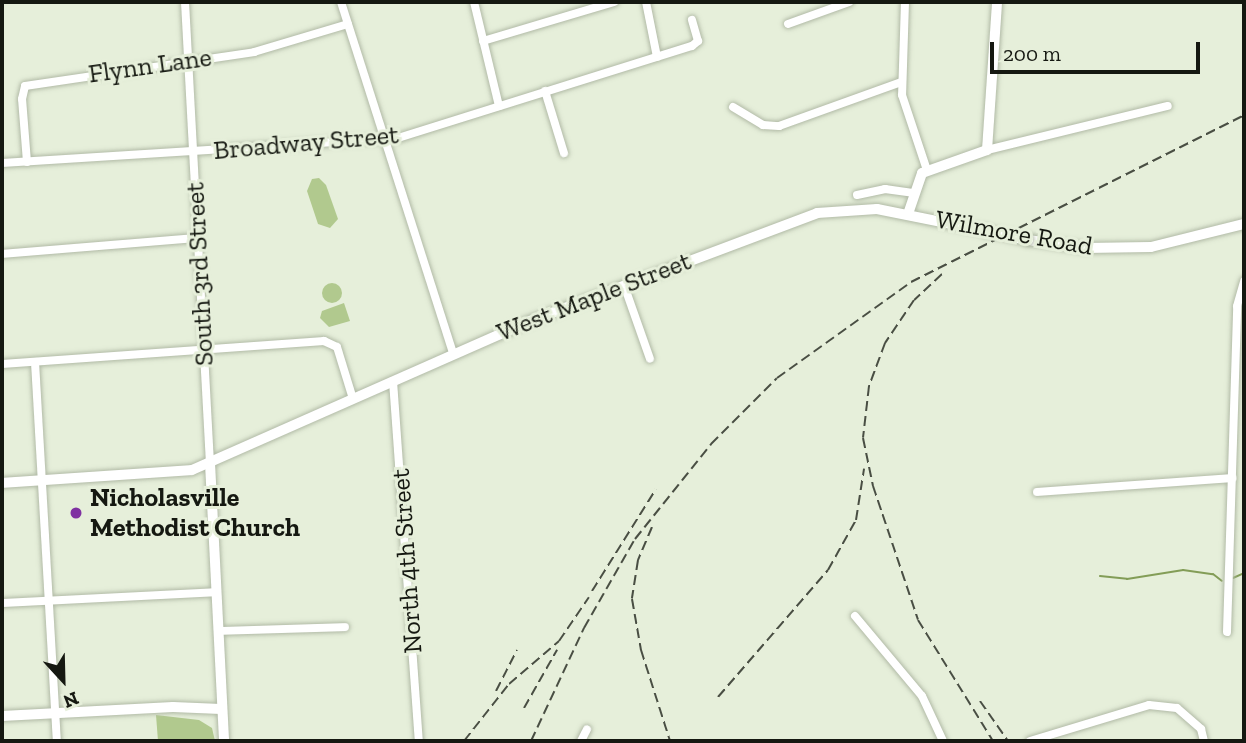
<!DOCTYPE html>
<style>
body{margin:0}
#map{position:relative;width:1246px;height:743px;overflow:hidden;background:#e6efda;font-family:"Zilla Slab",serif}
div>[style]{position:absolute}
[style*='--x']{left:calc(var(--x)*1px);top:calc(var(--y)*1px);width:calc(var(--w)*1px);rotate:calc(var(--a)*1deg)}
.green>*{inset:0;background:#b1c98e}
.round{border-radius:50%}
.stream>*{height:2px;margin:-1px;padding:0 1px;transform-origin:1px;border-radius:1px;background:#839d57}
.roads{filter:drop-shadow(0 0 2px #b1baa6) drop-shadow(0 0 2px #b1baa6)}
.street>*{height:8px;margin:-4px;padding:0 4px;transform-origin:4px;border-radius:4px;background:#fff}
.secondary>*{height:10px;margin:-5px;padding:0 5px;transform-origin:5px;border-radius:5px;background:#fff}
.rail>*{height:2px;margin-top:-1px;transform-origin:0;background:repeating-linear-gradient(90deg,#494e43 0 10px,transparent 0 15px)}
.bridges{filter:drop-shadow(0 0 2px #b1baa6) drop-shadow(0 0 2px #b1baa6)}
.secondary-bridge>*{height:10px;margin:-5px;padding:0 5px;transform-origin:5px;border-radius:5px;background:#fff}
.dots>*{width:19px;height:19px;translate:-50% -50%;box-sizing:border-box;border:4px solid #e6efda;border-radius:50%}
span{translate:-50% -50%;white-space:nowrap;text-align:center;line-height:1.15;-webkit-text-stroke:6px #e6efda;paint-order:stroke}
.street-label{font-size:26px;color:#151811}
.poi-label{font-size:26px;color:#151811;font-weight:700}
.left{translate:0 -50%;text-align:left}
.frame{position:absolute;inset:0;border:4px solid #151811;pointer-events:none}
.north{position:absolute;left:28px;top:645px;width:70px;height:70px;-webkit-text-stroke:5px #e6efda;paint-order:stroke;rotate:158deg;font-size:19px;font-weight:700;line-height:28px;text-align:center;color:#151811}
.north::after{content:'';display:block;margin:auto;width:24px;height:32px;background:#151811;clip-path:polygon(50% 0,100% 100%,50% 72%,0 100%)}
.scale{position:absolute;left:990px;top:42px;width:210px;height:32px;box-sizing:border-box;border:4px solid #151811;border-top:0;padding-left:9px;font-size:21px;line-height:24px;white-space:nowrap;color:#151811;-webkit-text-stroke:5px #e6efda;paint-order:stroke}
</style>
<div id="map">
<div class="green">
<i style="clip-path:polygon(319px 178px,326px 185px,338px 219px,330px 228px,318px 224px,307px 191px,312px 179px)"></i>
<i class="round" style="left:322px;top:283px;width:20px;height:20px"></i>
<i style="clip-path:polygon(344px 303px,350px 321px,329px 327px,320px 318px,322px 311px)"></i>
<i style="clip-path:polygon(156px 715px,199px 720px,212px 728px,215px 741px,158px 741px)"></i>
</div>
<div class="stream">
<i style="--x:1100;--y:576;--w:27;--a:6"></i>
<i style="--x:1127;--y:579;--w:57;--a:-9.1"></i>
<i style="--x:1183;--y:570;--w:30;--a:8"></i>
<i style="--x:1213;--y:574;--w:11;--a:38"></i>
<i style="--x:1233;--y:578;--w:12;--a:-24"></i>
</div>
<div class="roads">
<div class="street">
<i style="--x:185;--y:2;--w:462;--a:86.9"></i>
<i style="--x:341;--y:2;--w:369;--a:72.3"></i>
<i style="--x:474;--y:2;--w:107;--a:76.5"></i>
<i style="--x:646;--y:2;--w:56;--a:78.7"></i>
<i style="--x:905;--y:2;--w:93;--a:91.8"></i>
<i style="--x:902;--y:95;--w:79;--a:71.6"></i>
<i style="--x:788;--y:24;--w:65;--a:-19.8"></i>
<i style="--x:483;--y:41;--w:137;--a:-16.6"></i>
<i style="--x:545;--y:91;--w:65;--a:73"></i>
<i style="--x:733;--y:107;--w:35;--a:31"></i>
<i style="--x:763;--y:125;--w:16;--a:4"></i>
<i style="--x:779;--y:126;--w:130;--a:-19.8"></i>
<i style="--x:987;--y:150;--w:186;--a:-13.7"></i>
<i style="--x:27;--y:162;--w:63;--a:-94.5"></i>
<i style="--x:22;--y:99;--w:13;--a:-77"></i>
<i style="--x:25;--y:86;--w:232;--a:-8.4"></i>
<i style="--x:254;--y:52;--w:98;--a:-16.6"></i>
<i style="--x:2;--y:163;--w:397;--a:-3.6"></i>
<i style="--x:398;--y:138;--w:308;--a:-17.4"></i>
<i style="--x:692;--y:46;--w:8;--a:-40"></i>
<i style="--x:698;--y:41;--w:22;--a:-106"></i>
<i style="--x:857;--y:195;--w:29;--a:-12"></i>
<i style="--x:885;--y:189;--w:28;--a:8"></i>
<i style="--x:2;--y:254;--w:197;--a:-4.7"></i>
<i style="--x:624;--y:285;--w:78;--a:70.6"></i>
<i style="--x:35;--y:362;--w:380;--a:86.7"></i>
<i style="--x:2;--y:364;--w:323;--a:-4.1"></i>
<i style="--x:324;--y:341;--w:14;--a:25"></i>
<i style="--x:337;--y:347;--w:54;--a:72.9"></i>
<i style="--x:393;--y:381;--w:361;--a:85.9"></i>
<i style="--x:1037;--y:492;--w:196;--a:-4.1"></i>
<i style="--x:2;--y:603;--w:214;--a:-2.9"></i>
<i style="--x:855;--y:616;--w:104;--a:50.1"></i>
<i style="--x:922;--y:696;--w:50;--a:65"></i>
<i style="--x:218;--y:631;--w:127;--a:-1.8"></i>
<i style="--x:1227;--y:632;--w:326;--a:-88.2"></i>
<i style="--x:1237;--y:306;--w:26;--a:-74"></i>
<i style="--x:581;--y:741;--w:13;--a:-63"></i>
<i style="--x:1030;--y:741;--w:124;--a:-16.8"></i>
<i style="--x:1149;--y:705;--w:28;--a:6"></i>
<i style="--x:1177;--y:708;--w:32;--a:41"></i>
<i style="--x:1201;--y:729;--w:12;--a:76"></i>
</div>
<div class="secondary">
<i style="--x:908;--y:214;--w:43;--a:-71.1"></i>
<i style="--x:922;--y:173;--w:69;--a:-19.5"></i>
<i style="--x:987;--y:150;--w:148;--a:-86.1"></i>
<i style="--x:1028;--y:240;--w:58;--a:8"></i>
<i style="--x:1085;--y:248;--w:66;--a:-0.9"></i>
<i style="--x:1151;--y:247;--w:96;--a:-13.9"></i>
<i style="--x:210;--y:463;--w:278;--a:87.1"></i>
<i style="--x:2;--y:483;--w:190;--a:-3.9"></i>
<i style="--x:192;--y:470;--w:364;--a:-23.8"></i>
<i style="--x:525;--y:323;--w:312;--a:-20.6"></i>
<i style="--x:817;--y:213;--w:60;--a:-3.8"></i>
<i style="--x:877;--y:209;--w:111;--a:11.4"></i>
<i style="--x:2;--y:716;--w:171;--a:-3"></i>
<i style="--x:173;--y:707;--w:48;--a:2.4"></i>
</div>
</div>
<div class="rail">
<i style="--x:942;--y:274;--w:38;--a:137"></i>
<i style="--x:914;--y:300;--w:52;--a:124"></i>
<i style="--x:885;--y:343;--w:46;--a:110.4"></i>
<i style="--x:869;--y:386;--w:52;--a:96.6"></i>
<i style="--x:863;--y:438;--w:49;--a:78.2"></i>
<i style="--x:873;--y:486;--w:141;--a:71.4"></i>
<i style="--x:918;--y:620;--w:142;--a:58.2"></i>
<i style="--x:652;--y:527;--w:36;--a:113"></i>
<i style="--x:638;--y:560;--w:39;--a:99"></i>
<i style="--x:632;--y:599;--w:52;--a:80"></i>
<i style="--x:641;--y:650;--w:96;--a:72.3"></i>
<i style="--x:592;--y:591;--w:120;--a:-57.9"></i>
<i style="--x:496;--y:691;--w:46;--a:-62.9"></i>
<i style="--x:718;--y:697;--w:168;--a:-49.1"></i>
<i style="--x:828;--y:570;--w:57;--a:-60.8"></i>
<i style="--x:856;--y:520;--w:52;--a:-81.1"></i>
<i style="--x:980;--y:701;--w:49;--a:55"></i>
<i style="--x:524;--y:708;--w:67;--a:-60.4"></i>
<i style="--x:464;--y:741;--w:73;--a:-51.7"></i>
<i style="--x:509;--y:684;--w:66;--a:-40.7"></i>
<i style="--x:559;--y:641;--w:53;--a:-55.7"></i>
<i style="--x:531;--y:741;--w:125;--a:-64.9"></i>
<i style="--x:584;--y:628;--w:103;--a:-60.2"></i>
<i style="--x:635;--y:539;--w:122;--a:-51.3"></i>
<i style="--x:711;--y:444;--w:93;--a:-45"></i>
<i style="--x:777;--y:378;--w:165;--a:-35.6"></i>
<i style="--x:911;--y:282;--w:373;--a:-26.6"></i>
</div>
<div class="bridges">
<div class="secondary-bridge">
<i style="--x:986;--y:231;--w:43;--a:12.1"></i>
</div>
</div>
<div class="dots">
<i style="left:76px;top:513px;background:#7f31a1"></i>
</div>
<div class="street-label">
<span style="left:150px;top:66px;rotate:-8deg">Flynn Lane</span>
<span style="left:306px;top:143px;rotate:-5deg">Broadway Street</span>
<span style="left:1014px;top:233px;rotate:10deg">Wilmore Road</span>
<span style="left:200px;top:274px;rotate:-93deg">South 3rd Street</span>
<span style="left:594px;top:297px;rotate:-21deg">West Maple Street</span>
<span style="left:407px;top:561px;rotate:-94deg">North 4th Street</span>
</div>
<div class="poi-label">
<span class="left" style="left:90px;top:513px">Nicholasville<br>Methodist Church</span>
</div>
<div class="frame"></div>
<div class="north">N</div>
<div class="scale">200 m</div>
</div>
